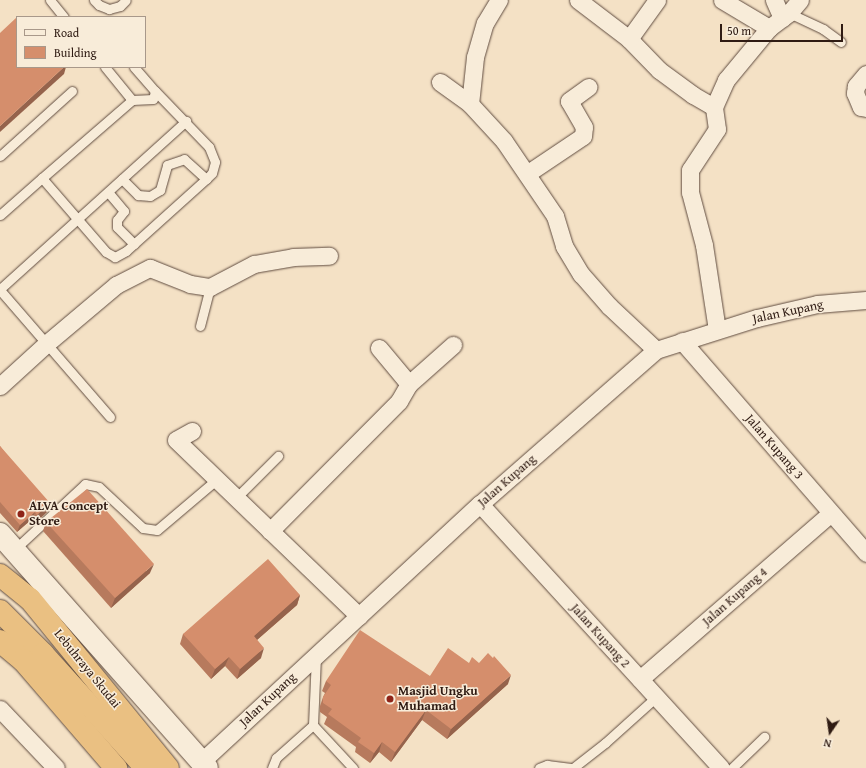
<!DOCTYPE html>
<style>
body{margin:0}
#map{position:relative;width:866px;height:768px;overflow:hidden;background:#f4e1c5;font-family:"Gentium Book Plus",serif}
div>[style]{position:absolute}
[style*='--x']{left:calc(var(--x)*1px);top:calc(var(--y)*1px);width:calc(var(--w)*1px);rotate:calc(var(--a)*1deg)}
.roads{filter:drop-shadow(0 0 1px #604c40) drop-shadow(0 0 1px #604c40)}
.lane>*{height:9px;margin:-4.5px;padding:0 4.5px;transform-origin:4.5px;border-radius:4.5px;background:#f8ecd9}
.street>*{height:17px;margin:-8.5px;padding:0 8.5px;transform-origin:8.5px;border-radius:8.5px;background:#f8ecd9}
.secondary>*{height:22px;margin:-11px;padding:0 11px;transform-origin:11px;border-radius:11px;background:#f8ecd9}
.highway>*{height:22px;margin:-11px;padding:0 11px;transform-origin:11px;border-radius:11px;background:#eac082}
.wall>*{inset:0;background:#b77a5d}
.shaded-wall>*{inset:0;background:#95634c}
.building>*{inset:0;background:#d58e6c}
.dots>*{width:11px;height:11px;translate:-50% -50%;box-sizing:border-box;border:2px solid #f8ecd9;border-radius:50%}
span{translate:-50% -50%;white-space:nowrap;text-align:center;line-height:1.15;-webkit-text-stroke:3px #f8ecd9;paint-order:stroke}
.street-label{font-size:13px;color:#2f1b13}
.poi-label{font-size:13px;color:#2f1b13;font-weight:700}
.left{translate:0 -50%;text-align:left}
.legend{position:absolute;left:16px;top:16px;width:130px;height:52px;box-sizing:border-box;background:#f8ecd9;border:1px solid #a8988a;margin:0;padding:5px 7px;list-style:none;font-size:12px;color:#2f1b13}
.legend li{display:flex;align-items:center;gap:8px;height:20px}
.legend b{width:20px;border:1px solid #a8988a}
.north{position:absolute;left:810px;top:712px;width:40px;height:40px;-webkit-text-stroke:3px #f8ecd9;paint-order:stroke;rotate:193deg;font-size:11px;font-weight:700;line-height:16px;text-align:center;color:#2f1b13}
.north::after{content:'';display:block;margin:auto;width:14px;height:18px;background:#2f1b13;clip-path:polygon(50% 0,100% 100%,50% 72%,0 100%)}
.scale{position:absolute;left:720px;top:24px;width:123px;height:18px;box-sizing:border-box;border:2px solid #2f1b13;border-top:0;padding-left:5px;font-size:12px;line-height:14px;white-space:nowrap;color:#2f1b13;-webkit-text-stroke:3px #f8ecd9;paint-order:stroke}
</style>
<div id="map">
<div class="roads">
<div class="lane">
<i style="--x:50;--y:0;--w:22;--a:51"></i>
<i style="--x:94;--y:0;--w:7;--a:45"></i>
<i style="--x:99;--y:5;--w:11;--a:22"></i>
<i style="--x:109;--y:9;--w:11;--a:-15"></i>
<i style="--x:120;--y:6;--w:8;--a:-45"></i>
<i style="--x:789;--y:13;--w:38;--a:25"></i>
<i style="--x:823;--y:29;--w:22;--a:36"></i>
<i style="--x:105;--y:67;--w:43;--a:50.7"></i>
<i style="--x:134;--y:67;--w:32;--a:49"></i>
<i style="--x:0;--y:156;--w:97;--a:-42.1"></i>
<i style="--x:122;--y:179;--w:23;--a:45"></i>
<i style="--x:138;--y:195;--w:12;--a:5"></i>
<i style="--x:150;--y:196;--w:12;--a:-31"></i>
<i style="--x:160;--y:190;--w:26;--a:-74"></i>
<i style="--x:167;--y:165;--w:18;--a:-19"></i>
<i style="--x:184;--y:159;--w:30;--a:42"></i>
<i style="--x:108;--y:192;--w:25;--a:50"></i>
<i style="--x:124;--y:211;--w:11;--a:128"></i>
<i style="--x:117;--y:220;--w:7;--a:90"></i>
<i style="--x:117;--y:227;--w:24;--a:45"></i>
<i style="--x:0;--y:215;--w:56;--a:-41.4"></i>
<i style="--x:42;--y:178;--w:119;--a:-40.9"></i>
<i style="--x:132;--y:100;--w:21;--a:-3"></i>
<i style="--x:153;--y:99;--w:8;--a:-76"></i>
<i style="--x:155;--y:91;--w:78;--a:46"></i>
<i style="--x:209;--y:147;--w:16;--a:68"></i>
<i style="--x:215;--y:162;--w:11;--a:105"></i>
<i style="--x:212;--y:173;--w:8;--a:135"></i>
<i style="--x:206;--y:179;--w:108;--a:138"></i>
<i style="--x:126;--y:251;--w:13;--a:151"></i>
<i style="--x:115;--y:257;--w:10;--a:-151"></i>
<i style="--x:106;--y:252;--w:98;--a:-130.9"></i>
<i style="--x:0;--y:289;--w:251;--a:-42.1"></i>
<i style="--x:0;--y:290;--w:168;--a:49.1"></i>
<i style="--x:200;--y:326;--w:40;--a:-75.6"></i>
<i style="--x:235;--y:499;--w:61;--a:-45"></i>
<i style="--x:14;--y:550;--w:97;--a:-42.9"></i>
<i style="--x:85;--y:484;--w:14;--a:12"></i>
<i style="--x:99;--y:487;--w:60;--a:43"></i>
<i style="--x:143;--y:528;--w:14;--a:8"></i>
<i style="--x:157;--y:530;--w:77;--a:-40.3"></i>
<i style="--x:313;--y:725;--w:59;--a:47.1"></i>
<i style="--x:272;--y:768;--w:11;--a:-68"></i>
<i style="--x:276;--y:758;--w:50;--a:-41.7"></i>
<i style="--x:313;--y:725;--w:68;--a:-87.5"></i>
<i style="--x:539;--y:768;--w:9;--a:-21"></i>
<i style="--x:547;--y:765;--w:26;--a:7"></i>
<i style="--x:573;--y:768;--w:41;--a:-38"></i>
<i style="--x:605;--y:743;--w:69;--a:-42"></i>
<i style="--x:732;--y:768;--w:45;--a:-44.1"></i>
</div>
<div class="street">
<i style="--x:578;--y:0;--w:64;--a:37.4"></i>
<i style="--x:629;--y:39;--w:43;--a:45.9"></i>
<i style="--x:659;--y:70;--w:42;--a:36.3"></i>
<i style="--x:693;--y:95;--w:24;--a:30"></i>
<i style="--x:722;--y:0;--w:55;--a:30.8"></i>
<i style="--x:774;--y:0;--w:20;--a:66"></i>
<i style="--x:629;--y:39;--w:48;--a:-54.3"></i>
<i style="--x:866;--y:74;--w:16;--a:130"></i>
<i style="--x:856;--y:86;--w:7;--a:98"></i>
<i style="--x:855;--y:93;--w:15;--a:67"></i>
<i style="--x:861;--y:107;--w:5;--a:11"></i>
<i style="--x:440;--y:82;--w:37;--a:36"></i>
<i style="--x:470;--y:104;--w:50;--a:47.4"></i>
<i style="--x:504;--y:141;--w:91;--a:55.8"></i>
<i style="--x:555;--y:216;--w:31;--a:73"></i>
<i style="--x:564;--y:246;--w:33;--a:59"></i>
<i style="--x:581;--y:274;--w:43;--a:48.8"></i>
<i style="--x:609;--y:306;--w:64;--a:43.1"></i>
<i style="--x:470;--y:104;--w:47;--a:-83.9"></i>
<i style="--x:475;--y:57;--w:35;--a:-74"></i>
<i style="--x:485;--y:23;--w:27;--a:-59"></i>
<i style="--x:528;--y:173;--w:66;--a:-33.9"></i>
<i style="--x:583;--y:136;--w:9;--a:-84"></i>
<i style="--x:584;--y:127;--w:30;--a:-120"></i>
<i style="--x:569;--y:101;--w:24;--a:-36"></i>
<i style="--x:717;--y:330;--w:86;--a:-98.7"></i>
<i style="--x:704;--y:245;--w:55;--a:-104.8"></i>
<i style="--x:690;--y:192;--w:22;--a:-90"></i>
<i style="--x:690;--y:170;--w:49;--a:-56.6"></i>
<i style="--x:717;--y:129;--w:22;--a:-98"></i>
<i style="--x:714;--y:107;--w:30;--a:-66"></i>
<i style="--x:726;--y:80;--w:67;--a:-50.4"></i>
<i style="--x:769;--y:28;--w:25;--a:-37"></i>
<i style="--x:789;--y:13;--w:17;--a:-50"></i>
<i style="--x:682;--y:341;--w:281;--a:49"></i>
<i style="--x:409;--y:384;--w:59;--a:-41.6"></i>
<i style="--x:0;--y:386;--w:62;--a:-42.4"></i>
<i style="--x:46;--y:344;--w:92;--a:-40.1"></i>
<i style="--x:116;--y:285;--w:38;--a:-27"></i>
<i style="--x:150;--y:268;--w:43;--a:21.8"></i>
<i style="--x:190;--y:284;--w:20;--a:9"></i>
<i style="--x:210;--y:287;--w:50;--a:-27.6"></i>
<i style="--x:254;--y:264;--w:40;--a:-10"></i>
<i style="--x:293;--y:257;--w:36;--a:-2"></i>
<i style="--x:192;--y:431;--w:18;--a:151"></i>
<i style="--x:176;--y:440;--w:254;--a:43.9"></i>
<i style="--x:480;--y:504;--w:357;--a:47.6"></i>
<i style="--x:270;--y:531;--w:183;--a:-45.2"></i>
<i style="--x:399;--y:401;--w:20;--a:-60"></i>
<i style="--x:409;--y:384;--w:47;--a:-129.8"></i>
<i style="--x:640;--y:679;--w:252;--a:-41"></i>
<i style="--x:0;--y:709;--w:81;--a:46.5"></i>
<i style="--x:201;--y:762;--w:380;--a:-42.8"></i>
<i style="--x:480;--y:504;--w:234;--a:-41.2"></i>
<i style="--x:656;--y:350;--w:106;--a:-17.6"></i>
<i style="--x:757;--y:318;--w:62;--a:-13.1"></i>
<i style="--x:817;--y:304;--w:49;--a:-4.7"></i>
</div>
<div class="secondary">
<i style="--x:0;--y:534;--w:312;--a:48.5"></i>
</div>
<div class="highway">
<i style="--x:0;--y:575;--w:38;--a:39"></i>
<i style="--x:30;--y:599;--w:218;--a:50.8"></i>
<i style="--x:0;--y:611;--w:61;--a:45"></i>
<i style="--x:43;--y:654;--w:154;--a:47.9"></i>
<i style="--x:0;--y:641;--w:30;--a:40"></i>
<i style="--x:23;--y:660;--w:143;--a:49.3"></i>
</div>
</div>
<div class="wall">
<i style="clip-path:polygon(0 446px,48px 511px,35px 523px,32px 519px,17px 532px,0 513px)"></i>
<i style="clip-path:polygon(46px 522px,150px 573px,111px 608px,43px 531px)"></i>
<i style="clip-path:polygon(300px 595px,297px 605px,257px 640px,261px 658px,237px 679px,225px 666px,211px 679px,180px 644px,183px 634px)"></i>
<i style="clip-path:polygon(469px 663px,508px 684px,447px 739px,422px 720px,391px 762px,379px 752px,370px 763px,355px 752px,356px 747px,324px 724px,327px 717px,320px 712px,320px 706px,323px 697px,325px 693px,322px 691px,326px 681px,430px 676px)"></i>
</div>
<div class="shaded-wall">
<i style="clip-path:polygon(64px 67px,66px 67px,64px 74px,0 132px,0 126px)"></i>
<i style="clip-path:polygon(50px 503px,48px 511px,35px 523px,37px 515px)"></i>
<i style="clip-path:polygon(35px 512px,32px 519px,17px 532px,20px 525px)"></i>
<i style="clip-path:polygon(154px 564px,150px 573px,111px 608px,115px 598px)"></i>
<i style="clip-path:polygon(300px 595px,297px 605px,250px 646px,254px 636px)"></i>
<i style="clip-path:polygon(264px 648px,261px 658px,237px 679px,240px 669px)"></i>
<i style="clip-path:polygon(229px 657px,225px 666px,211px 679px,215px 669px)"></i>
<i style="clip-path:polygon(511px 675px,508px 684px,447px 739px,451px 729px)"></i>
<i style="clip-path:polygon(426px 710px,422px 720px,391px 762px,395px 752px)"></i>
<i style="clip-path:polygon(382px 742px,379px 752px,370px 763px,374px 753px)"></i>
</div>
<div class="building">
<i style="clip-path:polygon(17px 17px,17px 67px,64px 67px,0 126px,0 33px)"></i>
<i style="clip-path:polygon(0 446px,50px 503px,37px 515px,35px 512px,20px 525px,0 502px)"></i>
<i style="clip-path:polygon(87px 489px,154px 564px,115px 598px,46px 522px)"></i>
<i style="clip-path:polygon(268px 559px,300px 595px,254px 636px,264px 648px,240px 669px,229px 657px,215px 669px,183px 634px)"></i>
<i style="clip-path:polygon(360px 630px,430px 676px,448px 648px,469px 663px,472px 657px,479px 663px,488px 653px,493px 658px,494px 656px,511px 675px,451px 729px,426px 710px,395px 752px,382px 742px,374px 753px,358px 742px,361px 738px,328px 714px,332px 709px,323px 703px,323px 697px,331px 685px,326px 681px)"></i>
</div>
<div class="dots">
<i style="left:21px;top:514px;background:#8f2418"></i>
<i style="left:390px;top:699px;background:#8f2418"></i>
</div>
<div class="street-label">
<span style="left:788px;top:312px;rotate:-12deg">Jalan Kupang</span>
<span style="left:774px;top:447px;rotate:49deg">Jalan Kupang 3</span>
<span style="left:507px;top:481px;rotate:-41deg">Jalan Kupang</span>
<span style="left:735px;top:597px;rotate:-41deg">Jalan Kupang 4</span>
<span style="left:600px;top:636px;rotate:48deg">Jalan Kupang 2</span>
<span style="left:87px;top:669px;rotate:51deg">Lebuhraya Skudai</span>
<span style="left:268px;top:700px;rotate:-43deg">Jalan Kupang</span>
</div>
<div class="poi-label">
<span class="left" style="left:29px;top:514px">ALVA Concept<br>Store</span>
<span class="left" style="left:398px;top:699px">Masjid Ungku<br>Muhamad</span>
</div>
<ul class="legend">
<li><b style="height:5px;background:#f8ecd9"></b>Road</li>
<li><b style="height:11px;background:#d58e6c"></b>Building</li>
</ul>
<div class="north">N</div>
<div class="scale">50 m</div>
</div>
